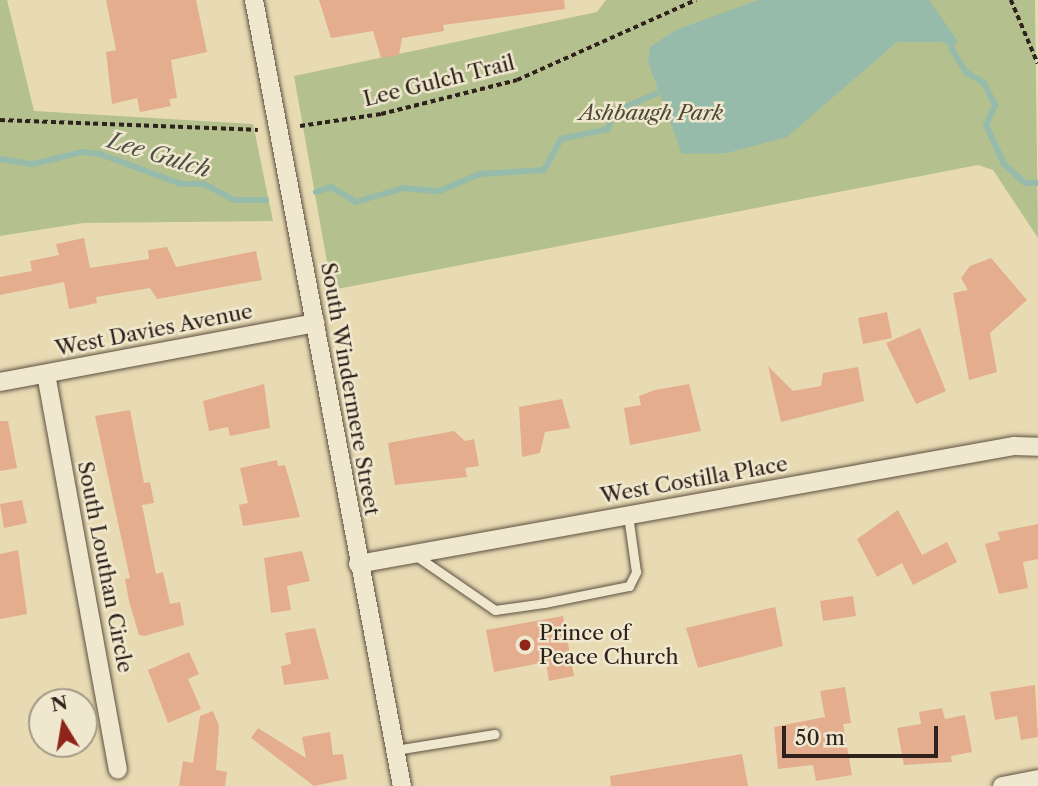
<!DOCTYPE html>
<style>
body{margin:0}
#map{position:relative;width:1038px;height:786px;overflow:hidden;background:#e8dbb3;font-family:"Libre Caslon Text",serif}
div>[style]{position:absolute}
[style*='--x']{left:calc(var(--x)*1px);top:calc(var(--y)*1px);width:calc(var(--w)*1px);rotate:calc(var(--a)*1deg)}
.green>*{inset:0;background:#b4c08e}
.water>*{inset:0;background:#97bbaa}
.stream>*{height:6px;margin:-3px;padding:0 3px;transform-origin:3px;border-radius:3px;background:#97bbaa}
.building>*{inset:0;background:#e3ad8e}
.path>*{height:3.5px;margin-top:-1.75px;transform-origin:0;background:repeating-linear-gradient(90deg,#2f221c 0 5px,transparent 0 8.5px)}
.roads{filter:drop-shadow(0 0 2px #5d5042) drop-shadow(0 0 2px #5d5042)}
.service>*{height:9px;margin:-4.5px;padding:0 4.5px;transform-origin:4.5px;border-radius:4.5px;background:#f0e8ce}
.minor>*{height:18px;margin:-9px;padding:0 9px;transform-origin:9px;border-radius:9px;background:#f0e8ce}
.dots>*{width:19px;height:19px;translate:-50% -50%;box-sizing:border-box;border:4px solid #f0e8ce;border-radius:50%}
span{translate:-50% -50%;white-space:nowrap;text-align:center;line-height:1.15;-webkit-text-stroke:5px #f0e8ce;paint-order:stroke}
.street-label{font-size:21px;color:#2f221c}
.park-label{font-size:21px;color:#504a38;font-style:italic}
.poi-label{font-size:21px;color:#2f221c}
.left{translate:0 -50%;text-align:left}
.water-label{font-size:23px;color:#4e5047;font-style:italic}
.north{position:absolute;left:28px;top:688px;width:70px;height:70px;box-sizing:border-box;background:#f0e8ce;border:2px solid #a39987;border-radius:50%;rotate:349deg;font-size:19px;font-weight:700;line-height:28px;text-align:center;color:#2f221c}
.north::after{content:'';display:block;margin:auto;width:24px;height:32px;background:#8f2418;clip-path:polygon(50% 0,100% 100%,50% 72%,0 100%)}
.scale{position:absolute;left:782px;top:726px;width:156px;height:32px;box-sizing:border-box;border:4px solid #2f221c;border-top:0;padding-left:9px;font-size:21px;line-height:24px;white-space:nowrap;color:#2f221c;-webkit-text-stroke:5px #f0e8ce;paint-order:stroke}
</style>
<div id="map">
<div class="green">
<i style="clip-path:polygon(0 0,7px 0,34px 111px,253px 124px,273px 221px,83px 223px,0 236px)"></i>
<i style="clip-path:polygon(606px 0,1035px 0,1038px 238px,993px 170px,978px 165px,332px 290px,294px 76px,597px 12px)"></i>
</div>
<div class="water">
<i style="clip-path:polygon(758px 0,929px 0,958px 41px,951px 48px,943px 42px,897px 42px,787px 137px,727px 153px,682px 154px,648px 62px,650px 47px,676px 30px)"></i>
</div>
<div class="stream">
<i style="--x:951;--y:48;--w:28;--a:58"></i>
<i style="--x:966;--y:72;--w:21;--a:31"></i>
<i style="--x:984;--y:83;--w:25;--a:63"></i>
<i style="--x:995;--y:105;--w:22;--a:114"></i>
<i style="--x:986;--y:125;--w:43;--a:65.2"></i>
<i style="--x:1004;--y:164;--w:28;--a:42"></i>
<i style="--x:1025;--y:183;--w:13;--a:0"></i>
<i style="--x:0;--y:159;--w:33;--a:9"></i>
<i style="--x:33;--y:164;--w:50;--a:-13.8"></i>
<i style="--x:82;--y:152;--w:18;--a:6"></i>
<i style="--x:100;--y:154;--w:86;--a:20.3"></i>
<i style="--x:181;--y:184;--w:23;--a:0"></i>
<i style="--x:204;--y:184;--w:34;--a:28"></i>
<i style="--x:234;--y:200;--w:32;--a:0"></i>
<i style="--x:316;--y:192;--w:16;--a:-18"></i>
<i style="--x:331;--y:187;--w:29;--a:31"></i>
<i style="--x:356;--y:202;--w:49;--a:-16.6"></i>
<i style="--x:403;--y:188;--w:36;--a:5"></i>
<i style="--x:439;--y:191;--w:44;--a:-22.5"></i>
<i style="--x:480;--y:174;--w:64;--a:-3.6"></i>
<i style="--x:544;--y:170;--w:35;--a:-61"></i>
<i style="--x:561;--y:139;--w:48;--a:-12"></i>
<i style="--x:608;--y:129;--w:18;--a:-74"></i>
<i style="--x:613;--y:112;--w:49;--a:-22.9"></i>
</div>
<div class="building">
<i style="clip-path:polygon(106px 0,196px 0,207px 52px,171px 60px,177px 98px,169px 99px,171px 106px,140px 112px,137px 98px,112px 104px,106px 52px,116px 50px)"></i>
<i style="clip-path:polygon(319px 0,564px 0,565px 9px,443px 25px,444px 31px,402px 38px,399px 55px,381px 58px,373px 31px,331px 38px)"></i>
<i style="clip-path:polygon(84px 238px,90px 268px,149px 259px,148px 250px,167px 247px,176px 267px,256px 251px,262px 280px,157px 299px,150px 288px,96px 297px,97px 303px,69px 309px,64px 282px,0 295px,0 277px,32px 271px,30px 261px,59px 255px,56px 244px)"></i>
<i style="clip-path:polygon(991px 258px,1027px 300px,990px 333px,997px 372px,969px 380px,953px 293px,968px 290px,961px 278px,970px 266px)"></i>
<i style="clip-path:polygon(887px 312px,892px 338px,863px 344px,858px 318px)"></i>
<i style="clip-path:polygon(920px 328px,946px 391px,916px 404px,886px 343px)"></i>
<i style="clip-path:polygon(768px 366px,793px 391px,821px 386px,823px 373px,858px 367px,864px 401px,781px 422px)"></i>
<i style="clip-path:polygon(264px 384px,270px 428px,230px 436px,228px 427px,209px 431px,203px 401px)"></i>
<i style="clip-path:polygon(689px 384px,701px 431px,630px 445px,624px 408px,641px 405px,639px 396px,655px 390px)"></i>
<i style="clip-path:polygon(562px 399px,570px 428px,545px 432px,540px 453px,522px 457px,519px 407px)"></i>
<i style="clip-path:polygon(130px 410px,144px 483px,150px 482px,154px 503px,142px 505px,156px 574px,163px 572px,170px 604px,180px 602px,184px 625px,144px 636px,139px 635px,129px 601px,125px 579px,130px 578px,95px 416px)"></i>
<i style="clip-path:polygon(0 421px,8px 421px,17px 468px,0 471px)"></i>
<i style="clip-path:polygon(454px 431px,465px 441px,474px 439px,479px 466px,465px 468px,467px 477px,395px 485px,388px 443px)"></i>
<i style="clip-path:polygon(277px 460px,278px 466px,285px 465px,300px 517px,243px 526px,239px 505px,248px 503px,240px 468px)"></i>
<i style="clip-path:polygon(22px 500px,27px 523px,4px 528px,0 504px)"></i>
<i style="clip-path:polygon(898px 510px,922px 555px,947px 542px,957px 562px,913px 585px,902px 563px,877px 577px,857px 539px)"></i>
<i style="clip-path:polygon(1038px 524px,1038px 559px,1023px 562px,1028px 588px,999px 594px,985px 544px,1000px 540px,998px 532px)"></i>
<i style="clip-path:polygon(18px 550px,27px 614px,0 619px,0 554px)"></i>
<i style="clip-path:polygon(302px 551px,310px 581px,287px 586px,291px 610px,271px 613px,264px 558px)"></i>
<i style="clip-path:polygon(853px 596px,856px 616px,823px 621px,820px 601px)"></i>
<i style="clip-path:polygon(775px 607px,783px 646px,698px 668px,686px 628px)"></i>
<i style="clip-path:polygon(563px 616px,574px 676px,549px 681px,546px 662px,494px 672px,486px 630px)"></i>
<i style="clip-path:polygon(315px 628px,329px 679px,284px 685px,281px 666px,291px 664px,285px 633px)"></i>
<i style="clip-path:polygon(189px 652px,199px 674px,188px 679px,201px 709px,168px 723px,148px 670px)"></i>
<i style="clip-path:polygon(1035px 685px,1038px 737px,1021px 740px,1017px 716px,995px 720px,990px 692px)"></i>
<i style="clip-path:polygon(845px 687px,851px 723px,843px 724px,852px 775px,816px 781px,813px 765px,778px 769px,774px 727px,825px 717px,820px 691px)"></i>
<i style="clip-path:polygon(942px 708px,945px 719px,965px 715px,972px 752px,951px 756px,952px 762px,904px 765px,897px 728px,921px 724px,919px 712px)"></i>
<i style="clip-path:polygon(213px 711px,219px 726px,216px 770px,227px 772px,225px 786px,179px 786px,183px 761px,193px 763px,200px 716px)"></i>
<i style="clip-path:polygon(258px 728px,306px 758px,302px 737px,330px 732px,333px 755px,343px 754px,347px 779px,314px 786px,251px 738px)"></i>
<i style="clip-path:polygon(742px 754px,748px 786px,611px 786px,610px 776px)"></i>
</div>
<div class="path">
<i style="--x:1011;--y:0;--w:69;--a:67.1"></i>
<i style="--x:0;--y:120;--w:258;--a:2.2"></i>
<i style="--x:300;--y:126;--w:82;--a:-8.4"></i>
<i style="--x:381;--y:114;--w:140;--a:-14"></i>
<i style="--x:517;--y:80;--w:196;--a:-24.1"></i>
</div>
<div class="roads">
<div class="service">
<i style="--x:415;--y:555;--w:97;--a:34.5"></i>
<i style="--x:495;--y:610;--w:49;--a:-8.1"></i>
<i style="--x:544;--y:603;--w:87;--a:-11.3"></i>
<i style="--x:629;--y:586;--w:16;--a:-63"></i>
<i style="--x:636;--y:572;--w:58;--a:-98"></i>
<i style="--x:395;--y:750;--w:101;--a:-9.1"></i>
</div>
<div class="minor">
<i style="--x:254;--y:0;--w:800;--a:79.34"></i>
<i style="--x:46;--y:374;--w:402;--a:79.7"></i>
<i style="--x:0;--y:382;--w:321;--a:-10.6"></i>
<i style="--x:358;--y:564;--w:667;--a:-10.2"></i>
<i style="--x:1014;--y:446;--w:24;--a:2"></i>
<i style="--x:1002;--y:786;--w:37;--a:-11"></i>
</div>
</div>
<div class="dots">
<i style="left:525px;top:645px;background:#8f2418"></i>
</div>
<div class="street-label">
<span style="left:439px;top:81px;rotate:-14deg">Lee Gulch Trail</span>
<span style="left:154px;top:330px;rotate:-11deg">West Davies Avenue</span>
<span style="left:350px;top:389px;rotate:80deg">South Windermere Street</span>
<span style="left:694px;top:480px;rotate:-10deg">West Costilla Place</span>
<span style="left:105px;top:567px;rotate:79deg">South Louthan Circle</span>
</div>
<div class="park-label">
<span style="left:651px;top:113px">Ashbaugh Park</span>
</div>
<div class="poi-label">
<span class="left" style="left:539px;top:645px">Prince of<br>Peace Church</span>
</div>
<div class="water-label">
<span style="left:159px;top:155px;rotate:17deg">Lee Gulch</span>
</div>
<div class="north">N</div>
<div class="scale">50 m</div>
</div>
